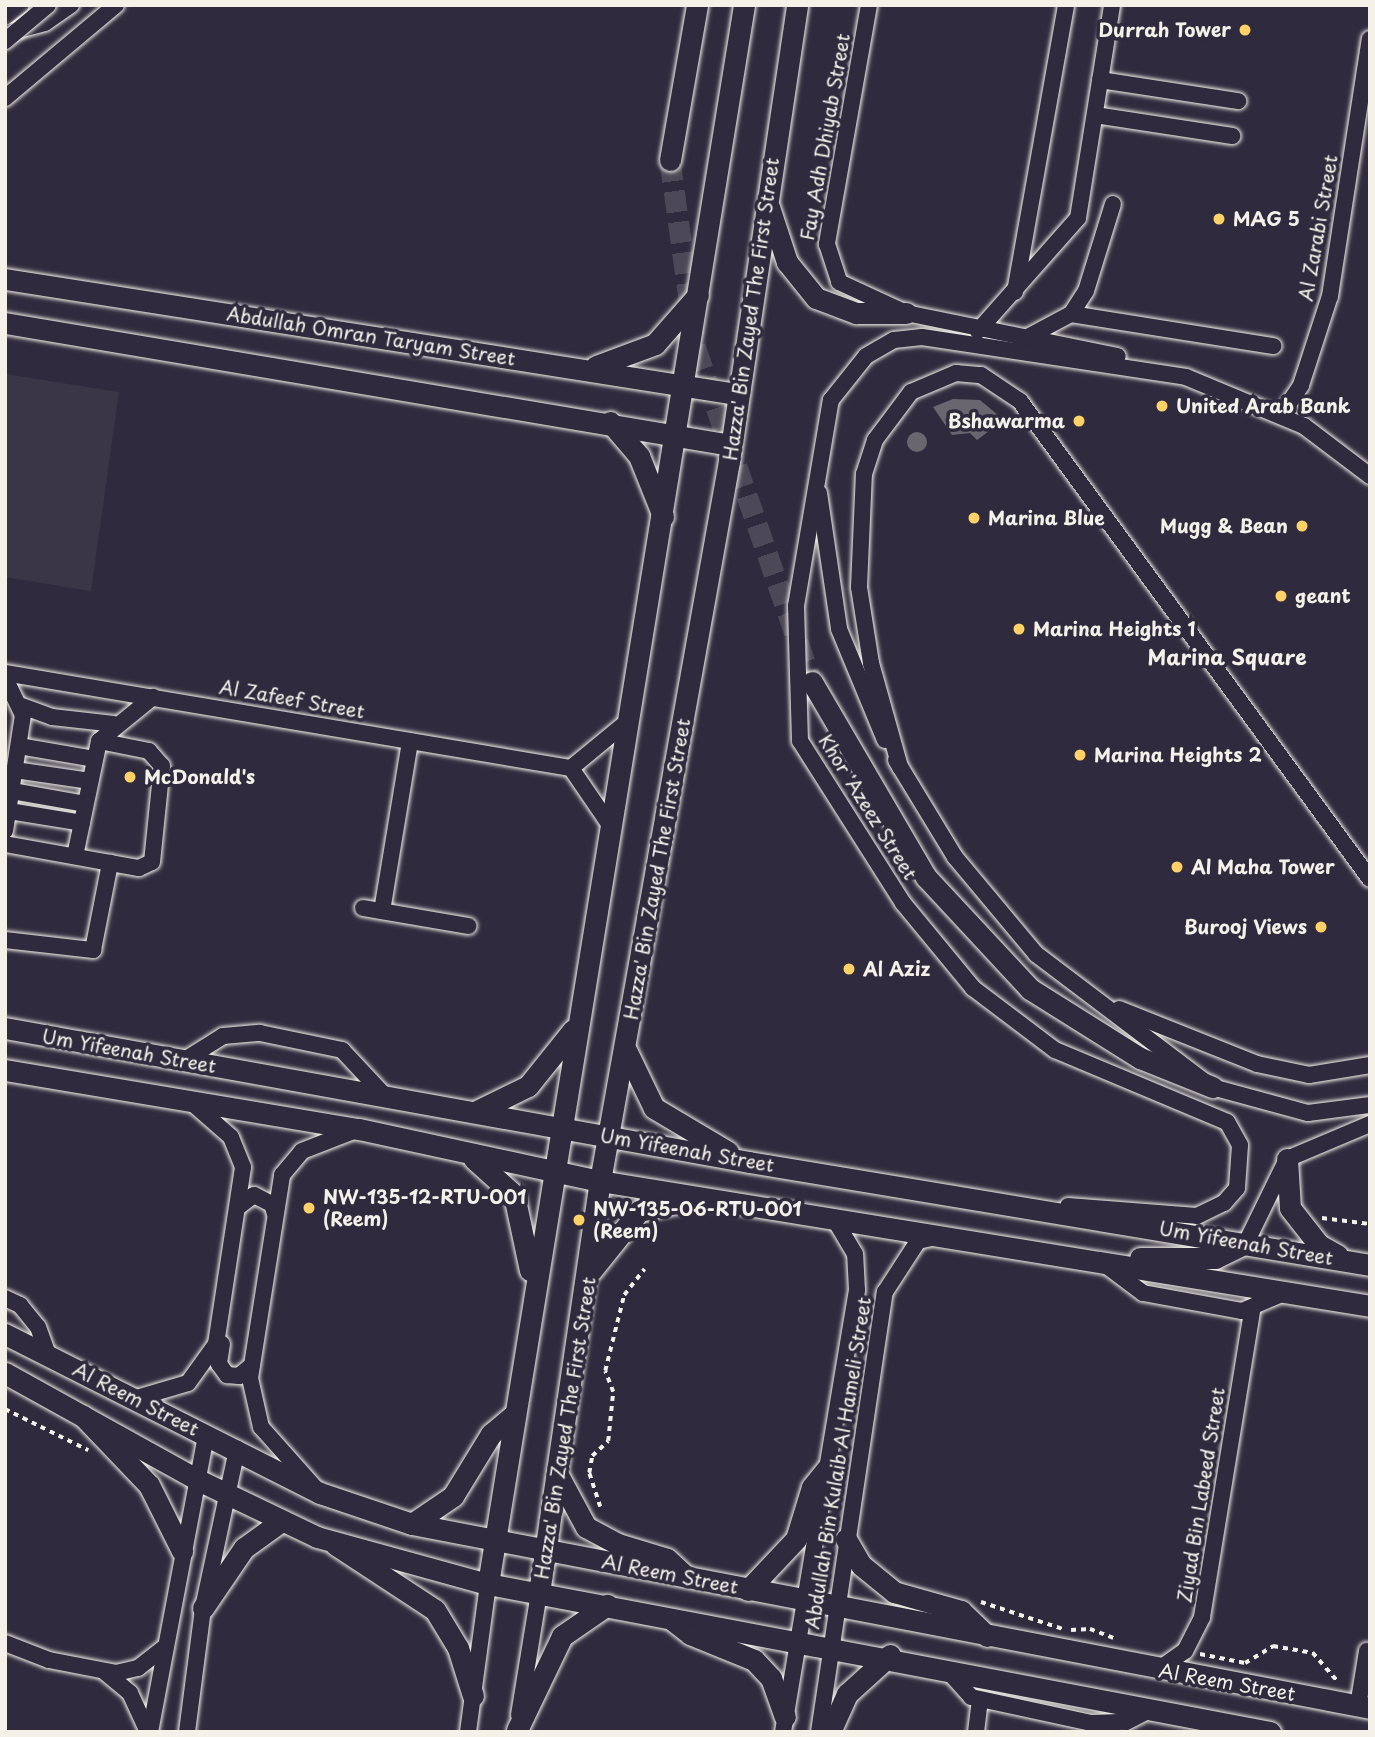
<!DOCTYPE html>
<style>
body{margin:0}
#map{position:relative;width:1375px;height:1737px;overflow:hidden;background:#2f2a3d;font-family:"Playpen Sans",sans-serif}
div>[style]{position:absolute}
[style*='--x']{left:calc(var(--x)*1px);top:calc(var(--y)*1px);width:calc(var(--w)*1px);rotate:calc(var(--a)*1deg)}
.built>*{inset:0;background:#3b3647}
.water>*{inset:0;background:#6a6670}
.round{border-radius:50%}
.major-tunnel>*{height:21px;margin-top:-10.5px;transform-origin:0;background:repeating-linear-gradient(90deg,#4d4857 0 21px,transparent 0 31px)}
.path>*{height:3.5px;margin-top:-1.75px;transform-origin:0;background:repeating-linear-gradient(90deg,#f4f1e8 0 5px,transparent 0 10px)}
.roads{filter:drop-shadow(0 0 2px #f4f1e8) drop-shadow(0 0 2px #f4f1e8)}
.minor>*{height:16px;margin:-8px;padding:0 8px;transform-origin:8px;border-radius:8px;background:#2f2a3d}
.major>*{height:21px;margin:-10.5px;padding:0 10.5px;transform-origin:10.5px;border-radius:10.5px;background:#2f2a3d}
.bridges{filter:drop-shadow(0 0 2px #f4f1e8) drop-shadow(0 0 2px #f4f1e8)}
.minor-bridge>*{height:16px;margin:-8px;padding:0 8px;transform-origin:8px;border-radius:8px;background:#2f2a3d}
.dots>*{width:19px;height:19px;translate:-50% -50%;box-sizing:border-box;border:4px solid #2f2a3d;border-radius:50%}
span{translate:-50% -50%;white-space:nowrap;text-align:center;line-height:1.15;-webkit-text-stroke:7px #2f2a3d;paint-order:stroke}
.poi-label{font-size:19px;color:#f4f1e8;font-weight:700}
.right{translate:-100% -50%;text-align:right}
.left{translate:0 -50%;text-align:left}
.street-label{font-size:19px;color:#f4f1e8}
.neighbourhood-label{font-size:21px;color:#f4f1e8;font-weight:700}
.frame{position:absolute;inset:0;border:7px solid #f4f1e8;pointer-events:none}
</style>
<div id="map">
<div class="built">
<i style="clip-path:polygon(5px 374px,119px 392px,91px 591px,5px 577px)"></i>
</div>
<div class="water">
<i style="clip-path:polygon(953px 399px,980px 400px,1004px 420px,977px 440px,970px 433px,952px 435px,933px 407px)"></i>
<i class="round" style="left:907px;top:432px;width:20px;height:20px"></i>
</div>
<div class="major-tunnel">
<i style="--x:670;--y:160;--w:191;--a:82.2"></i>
<i style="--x:696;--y:349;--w:353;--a:70.8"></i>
</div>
<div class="path">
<i style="--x:1322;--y:1218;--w:48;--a:7.1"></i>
<i style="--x:5;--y:1409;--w:93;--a:26.3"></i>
<i style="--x:600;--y:1507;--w:36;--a:-108"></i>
<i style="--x:589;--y:1473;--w:17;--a:-80"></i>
<i style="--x:592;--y:1456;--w:22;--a:-43"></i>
<i style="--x:608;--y:1441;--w:49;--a:-84.2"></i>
<i style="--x:613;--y:1392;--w:22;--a:-111"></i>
<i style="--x:605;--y:1371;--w:78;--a:-76"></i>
<i style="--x:624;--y:1295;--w:33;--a:-52"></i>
<i style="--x:981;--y:1602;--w:86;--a:18.2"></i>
<i style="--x:1071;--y:1630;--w:19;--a:-3"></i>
<i style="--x:1090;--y:1629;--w:25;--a:21"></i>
<i style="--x:1200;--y:1654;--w:46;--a:11.3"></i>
<i style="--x:1245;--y:1663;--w:33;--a:-31"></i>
<i style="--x:1273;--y:1646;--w:41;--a:9.9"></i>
<i style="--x:1313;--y:1653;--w:37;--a:49"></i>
</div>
<div class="roads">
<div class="minor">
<i style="--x:869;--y:5;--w:243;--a:100"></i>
<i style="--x:827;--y:244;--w:40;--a:72"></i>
<i style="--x:839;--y:282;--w:74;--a:24.8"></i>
<i style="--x:906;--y:313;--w:216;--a:11.5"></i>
<i style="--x:5;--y:17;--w:20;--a:-37"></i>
<i style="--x:11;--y:32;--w:35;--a:-15"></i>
<i style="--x:45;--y:23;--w:32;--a:-35"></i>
<i style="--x:1100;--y:80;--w:140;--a:8.7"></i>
<i style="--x:5;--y:98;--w:145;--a:-40"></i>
<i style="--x:1095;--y:115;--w:139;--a:8.7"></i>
<i style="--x:1015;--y:292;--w:291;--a:-79.9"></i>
<i style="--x:1071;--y:314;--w:205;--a:9"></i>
<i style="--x:978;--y:331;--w:151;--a:-48.5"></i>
<i style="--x:1078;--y:218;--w:216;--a:-80.9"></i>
<i style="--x:1022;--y:340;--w:55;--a:-28"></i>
<i style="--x:1071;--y:314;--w:27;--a:-57"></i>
<i style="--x:1086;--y:291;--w:91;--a:-72.8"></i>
<i style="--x:1281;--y:415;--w:36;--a:-56"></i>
<i style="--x:1301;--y:385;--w:94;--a:-72"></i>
<i style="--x:1330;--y:296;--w:260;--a:-81.2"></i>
<i style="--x:819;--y:493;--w:137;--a:81.6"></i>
<i style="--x:839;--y:629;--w:120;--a:67.5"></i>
<i style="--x:5;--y:673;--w:574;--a:9.53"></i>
<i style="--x:571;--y:768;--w:74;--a:-39.5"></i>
<i style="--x:5;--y:678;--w:41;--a:64.1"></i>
<i style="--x:23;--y:715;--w:117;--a:98.8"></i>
<i style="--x:22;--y:706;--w:32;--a:20"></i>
<i style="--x:52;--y:717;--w:62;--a:6.4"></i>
<i style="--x:19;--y:746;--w:76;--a:9.8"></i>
<i style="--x:896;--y:760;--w:114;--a:58.7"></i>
<i style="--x:955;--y:857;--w:126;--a:50.1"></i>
<i style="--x:1036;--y:954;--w:221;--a:37.1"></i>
<i style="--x:1212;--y:1087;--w:99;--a:15.2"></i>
<i style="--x:1308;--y:1113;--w:63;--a:-7.4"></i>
<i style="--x:900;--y:767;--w:108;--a:-105.6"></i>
<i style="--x:871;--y:663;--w:77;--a:-99"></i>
<i style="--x:859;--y:587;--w:113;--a:-87.5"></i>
<i style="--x:864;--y:474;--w:36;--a:-72"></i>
<i style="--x:875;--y:440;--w:60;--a:-53.1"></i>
<i style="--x:911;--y:392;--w:49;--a:-22.9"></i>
<i style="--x:956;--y:373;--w:25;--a:5"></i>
<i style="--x:981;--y:375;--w:47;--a:33.7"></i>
<i style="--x:1020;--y:401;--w:592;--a:53.79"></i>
<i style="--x:571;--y:768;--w:73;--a:55.7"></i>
<i style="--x:15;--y:770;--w:76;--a:8.3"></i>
<i style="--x:12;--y:791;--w:74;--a:10.1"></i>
<i style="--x:9;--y:811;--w:74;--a:9.3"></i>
<i style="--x:5;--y:844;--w:136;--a:10.2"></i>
<i style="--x:139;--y:868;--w:14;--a:-25"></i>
<i style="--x:152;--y:862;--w:97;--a:-84.1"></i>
<i style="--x:162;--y:766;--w:20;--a:-131"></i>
<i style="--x:149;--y:751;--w:51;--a:-168.7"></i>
<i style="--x:75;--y:856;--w:117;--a:-78.2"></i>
<i style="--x:99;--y:741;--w:70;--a:-39.2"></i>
<i style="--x:363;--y:908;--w:107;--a:9.7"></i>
<i style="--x:382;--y:911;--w:172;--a:-80.6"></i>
<i style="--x:5;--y:940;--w:89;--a:6.5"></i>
<i style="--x:93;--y:950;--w:89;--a:-78.9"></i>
<i style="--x:1119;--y:1009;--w:149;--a:21.7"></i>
<i style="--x:1257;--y:1064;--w:53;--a:11.9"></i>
<i style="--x:1309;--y:1075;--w:62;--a:-9.3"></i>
<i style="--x:183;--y:1061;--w:47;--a:-32"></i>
<i style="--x:223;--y:1036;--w:37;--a:-5"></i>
<i style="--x:260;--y:1033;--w:84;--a:11.7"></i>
<i style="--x:342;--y:1050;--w:63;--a:46.9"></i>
<i style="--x:1068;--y:1206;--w:129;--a:4.4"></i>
<i style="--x:1197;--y:1216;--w:30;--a:-26"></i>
<i style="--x:1224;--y:1203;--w:20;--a:-49"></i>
<i style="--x:1237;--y:1188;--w:43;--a:-86"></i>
<i style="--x:1240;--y:1145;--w:26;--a:-119"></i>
<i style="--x:1227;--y:1122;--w:186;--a:-157.3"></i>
<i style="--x:1055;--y:1050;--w:103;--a:-142.9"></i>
<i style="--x:973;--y:988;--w:110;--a:-129.5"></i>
<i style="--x:903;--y:903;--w:192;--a:-122.4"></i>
<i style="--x:800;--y:741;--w:135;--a:-91.7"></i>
<i style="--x:796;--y:606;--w:209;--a:-80.4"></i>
<i style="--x:831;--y:400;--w:56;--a:-51.5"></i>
<i style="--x:866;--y:356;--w:32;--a:-30"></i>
<i style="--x:894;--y:340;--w:28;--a:-6"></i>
<i style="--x:922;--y:337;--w:267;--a:8.6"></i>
<i style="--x:1186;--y:377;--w:128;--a:22.6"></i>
<i style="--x:1304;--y:426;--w:83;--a:37.1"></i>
<i style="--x:238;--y:1207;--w:20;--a:-37"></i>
<i style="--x:254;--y:1195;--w:20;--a:27"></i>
<i style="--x:272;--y:1204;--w:10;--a:73"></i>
<i style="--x:1246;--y:1243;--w:93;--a:-64"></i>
<i style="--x:1287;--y:1159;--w:90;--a:-22.9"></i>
<i style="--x:1103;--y:1263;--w:50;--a:36.9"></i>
<i style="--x:1143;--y:1293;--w:101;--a:10.3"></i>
<i style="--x:1242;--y:1311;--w:46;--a:-23.2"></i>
<i style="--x:5;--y:1298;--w:17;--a:25"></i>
<i style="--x:20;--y:1305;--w:28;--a:51"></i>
<i style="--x:38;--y:1327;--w:30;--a:70"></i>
<i style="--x:222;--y:1344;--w:20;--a:99"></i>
<i style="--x:219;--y:1364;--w:14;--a:54"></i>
<i style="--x:227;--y:1375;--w:12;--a:5"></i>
<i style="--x:239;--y:1376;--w:17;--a:-40"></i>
<i style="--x:137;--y:1398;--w:53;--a:-16.4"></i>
<i style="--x:188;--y:1383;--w:48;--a:-54.3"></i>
<i style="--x:216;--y:1344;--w:179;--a:-81.3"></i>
<i style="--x:243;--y:1167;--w:32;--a:-112"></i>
<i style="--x:231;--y:1137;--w:52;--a:-138.9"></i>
<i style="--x:318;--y:1491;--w:86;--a:-131.7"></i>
<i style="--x:261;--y:1427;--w:50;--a:-102.7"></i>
<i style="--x:250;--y:1378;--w:206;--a:-81"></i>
<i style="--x:282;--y:1175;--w:31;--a:-50"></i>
<i style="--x:302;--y:1151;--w:58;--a:-21.3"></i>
<i style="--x:5;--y:1643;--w:47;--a:21.1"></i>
<i style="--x:49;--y:1660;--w:68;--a:11"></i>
<i style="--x:116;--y:1673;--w:23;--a:-13"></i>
<i style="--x:138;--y:1668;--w:34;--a:-38"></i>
<i style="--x:1159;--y:1669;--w:32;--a:-35"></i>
<i style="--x:1185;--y:1651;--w:38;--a:-63"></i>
<i style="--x:1202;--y:1617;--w:311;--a:-80.7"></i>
<i style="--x:947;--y:1670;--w:36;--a:48"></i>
<i style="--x:971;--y:1697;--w:123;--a:12.2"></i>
<i style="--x:1091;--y:1723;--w:35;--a:-2"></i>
<i style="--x:1126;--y:1722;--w:28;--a:-27"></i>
<i style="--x:105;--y:1672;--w:33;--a:40"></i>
<i style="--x:130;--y:1693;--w:43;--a:65.2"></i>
<i style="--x:1358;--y:1706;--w:56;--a:-80.7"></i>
<i style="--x:519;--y:1715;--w:124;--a:-80.7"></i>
<i style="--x:150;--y:1732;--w:302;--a:-79.3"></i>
<i style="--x:187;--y:1732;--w:125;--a:-82.6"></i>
<i style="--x:203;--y:1608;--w:163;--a:-77.9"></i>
<i style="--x:468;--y:1732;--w:149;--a:-82.3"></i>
<i style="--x:783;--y:1732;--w:448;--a:-80.5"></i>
<i style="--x:857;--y:1290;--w:36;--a:-93"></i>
<i style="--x:855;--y:1254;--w:43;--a:-120.7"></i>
<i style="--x:819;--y:1732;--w:445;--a:-81.5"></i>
<i style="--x:885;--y:1292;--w:61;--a:-57.1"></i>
<i style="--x:918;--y:1241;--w:17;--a:-13"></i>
<i style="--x:976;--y:1732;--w:32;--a:-83"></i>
</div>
<div class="major">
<i style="--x:670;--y:160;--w:157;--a:-80.1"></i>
<i style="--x:769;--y:207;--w:58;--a:71.9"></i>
<i style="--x:787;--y:262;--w:46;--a:51.1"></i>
<i style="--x:816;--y:298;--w:43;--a:20.6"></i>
<i style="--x:856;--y:313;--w:50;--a:0"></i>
<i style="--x:5;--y:279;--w:741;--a:8.93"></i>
<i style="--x:5;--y:323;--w:735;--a:9.55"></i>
<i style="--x:596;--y:366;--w:63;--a:-20.4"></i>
<i style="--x:655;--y:344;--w:65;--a:-48.7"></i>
<i style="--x:610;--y:422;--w:45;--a:49.5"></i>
<i style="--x:639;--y:456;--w:65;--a:68.2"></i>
<i style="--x:812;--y:682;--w:226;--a:59.7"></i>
<i style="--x:926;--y:877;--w:153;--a:47.1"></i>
<i style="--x:1030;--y:989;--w:130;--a:32.1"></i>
<i style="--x:1140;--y:1058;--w:78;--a:21.9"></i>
<i style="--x:5;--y:1028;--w:756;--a:10.21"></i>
<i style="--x:749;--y:1162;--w:629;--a:9.42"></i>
<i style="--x:627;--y:1052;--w:62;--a:64.3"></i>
<i style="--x:654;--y:1108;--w:86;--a:30.7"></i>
<i style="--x:5;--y:1070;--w:359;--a:9.5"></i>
<i style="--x:359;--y:1129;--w:247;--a:12.2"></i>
<i style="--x:600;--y:1181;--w:780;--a:9.22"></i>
<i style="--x:477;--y:1111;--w:57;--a:-26.1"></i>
<i style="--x:528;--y:1086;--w:72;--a:-51.2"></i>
<i style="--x:474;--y:1159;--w:54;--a:42"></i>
<i style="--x:514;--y:1195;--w:77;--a:78"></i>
<i style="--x:1287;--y:1159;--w:49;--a:86.5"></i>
<i style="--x:1290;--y:1208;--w:47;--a:51.9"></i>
<i style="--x:1319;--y:1245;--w:21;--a:29"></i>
<i style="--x:1140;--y:1258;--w:75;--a:0"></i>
<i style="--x:1215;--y:1258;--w:34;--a:-26"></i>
<i style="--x:591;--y:1271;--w:77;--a:-51.3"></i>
<i style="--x:639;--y:1211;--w:51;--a:-12.4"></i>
<i style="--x:5;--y:1334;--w:353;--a:26.8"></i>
<i style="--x:320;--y:1493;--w:97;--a:18.6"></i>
<i style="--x:412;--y:1524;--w:976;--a:10.87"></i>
<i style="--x:5;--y:1373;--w:218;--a:29"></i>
<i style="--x:196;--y:1479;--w:134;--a:25.6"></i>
<i style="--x:317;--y:1537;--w:177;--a:15.4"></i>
<i style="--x:488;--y:1584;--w:796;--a:10.72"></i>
<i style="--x:83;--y:1416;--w:95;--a:46.3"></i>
<i style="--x:149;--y:1485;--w:74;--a:63.4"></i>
<i style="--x:559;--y:1477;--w:57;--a:61.6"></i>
<i style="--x:586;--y:1527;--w:36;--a:28"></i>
<i style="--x:618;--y:1544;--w:51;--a:17"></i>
<i style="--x:667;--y:1559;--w:25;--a:43"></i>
<i style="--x:412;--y:1524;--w:50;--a:-34.3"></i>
<i style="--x:453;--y:1496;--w:73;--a:-58.5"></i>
<i style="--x:491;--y:1434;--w:31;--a:-40"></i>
<i style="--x:846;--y:1539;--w:30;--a:60"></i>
<i style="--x:861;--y:1565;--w:43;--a:39.3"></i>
<i style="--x:894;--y:1592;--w:70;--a:15.8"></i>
<i style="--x:961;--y:1611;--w:36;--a:44"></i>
<i style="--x:336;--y:1545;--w:118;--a:33.3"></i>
<i style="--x:435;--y:1610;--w:44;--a:58.8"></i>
<i style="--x:458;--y:1648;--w:50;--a:72.6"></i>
<i style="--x:488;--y:1584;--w:1600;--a:-80.79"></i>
<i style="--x:748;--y:1590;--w:70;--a:-46.7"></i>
<i style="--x:796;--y:1539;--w:54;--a:-72.9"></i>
<i style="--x:812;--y:1487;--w:28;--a:-51"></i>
<i style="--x:539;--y:1593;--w:416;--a:-81.6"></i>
<i style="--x:600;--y:1181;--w:731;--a:-79.84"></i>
<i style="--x:729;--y:461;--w:461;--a:-81.5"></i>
<i style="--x:203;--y:1608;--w:73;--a:-55.7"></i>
<i style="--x:244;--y:1548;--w:44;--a:-35.8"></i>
<i style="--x:671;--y:1619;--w:24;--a:38"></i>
<i style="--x:690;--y:1634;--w:69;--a:22.1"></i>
<i style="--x:754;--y:1660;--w:25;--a:47"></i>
<i style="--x:771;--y:1678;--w:41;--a:70.3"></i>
<i style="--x:517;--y:1730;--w:104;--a:-64.4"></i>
<i style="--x:562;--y:1636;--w:55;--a:-34.6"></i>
<i style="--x:830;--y:1732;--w:42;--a:-65.9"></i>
<i style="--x:847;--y:1694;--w:58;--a:-42.2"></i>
</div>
</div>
<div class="bridges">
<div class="minor-bridge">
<i style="--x:5;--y:41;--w:56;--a:-39.9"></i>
</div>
</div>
<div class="dots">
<i style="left:1245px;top:30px;background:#ffd166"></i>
<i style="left:1219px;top:219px;background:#ffd166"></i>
<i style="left:1162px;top:406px;background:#ffd166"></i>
<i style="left:1079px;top:421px;background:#ffd166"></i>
<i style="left:974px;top:518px;background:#ffd166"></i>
<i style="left:1302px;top:526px;background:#ffd166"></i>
<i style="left:1281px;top:596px;background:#ffd166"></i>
<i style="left:1019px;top:629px;background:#ffd166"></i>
<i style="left:1080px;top:755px;background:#ffd166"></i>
<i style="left:130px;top:777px;background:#ffd166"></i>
<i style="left:1177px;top:867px;background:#ffd166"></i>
<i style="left:1321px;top:927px;background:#ffd166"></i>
<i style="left:849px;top:969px;background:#ffd166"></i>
<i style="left:309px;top:1208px;background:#ffd166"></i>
<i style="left:579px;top:1220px;background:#ffd166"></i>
</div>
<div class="poi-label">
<span class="right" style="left:1231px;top:30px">Durrah Tower</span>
<span class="left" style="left:1233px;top:219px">MAG 5</span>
<span class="left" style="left:1176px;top:406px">United Arab Bank</span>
<span class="right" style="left:1065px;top:421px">Bshawarma</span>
<span class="left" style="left:988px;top:518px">Marina Blue</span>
<span class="right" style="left:1288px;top:526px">Mugg &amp; Bean</span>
<span class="left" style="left:1295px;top:596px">geant</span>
<span class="left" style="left:1033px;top:629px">Marina Heights 1</span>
<span class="left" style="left:1094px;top:755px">Marina Heights 2</span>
<span class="left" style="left:144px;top:777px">McDonald's</span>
<span class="left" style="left:1191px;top:867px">Al Maha Tower</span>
<span class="right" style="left:1307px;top:927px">Burooj Views</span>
<span class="left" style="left:863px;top:969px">Al Aziz</span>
<span class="left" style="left:323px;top:1208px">NW-135-12-RTU-001<br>(Reem)</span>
<span class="left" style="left:593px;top:1220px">NW-135-06-RTU-001<br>(Reem)</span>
</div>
<div class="street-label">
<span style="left:825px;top:137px;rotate:-80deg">Fay Adh Dhiyab Street</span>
<span style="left:1318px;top:228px;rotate:-80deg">Al Zarabi Street</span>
<span style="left:751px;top:309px;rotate:-82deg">Hazza' Bin Zayed The First Street</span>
<span style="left:371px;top:336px;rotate:9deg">Abdullah Omran Taryam Street</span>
<span style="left:292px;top:699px;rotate:10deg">Al Zafeef Street</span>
<span style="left:868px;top:807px;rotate:58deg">Khor 'Azeez Street</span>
<span style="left:657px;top:869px;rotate:-80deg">Hazza' Bin Zayed The First Street</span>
<span style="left:129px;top:1051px;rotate:10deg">Um Yifeenah Street</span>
<span style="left:687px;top:1150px;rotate:10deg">Um Yifeenah Street</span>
<span style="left:1246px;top:1243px;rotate:10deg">Um Yifeenah Street</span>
<span style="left:136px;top:1399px;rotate:27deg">Al Reem Street</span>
<span style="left:565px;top:1428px;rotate:-81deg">Hazza' Bin Zayed The First Street</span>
<span style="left:838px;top:1463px;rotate:-81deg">Abdullah Bin Kulaib Al Hameli Street</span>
<span style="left:1201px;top:1495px;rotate:-81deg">Ziyad Bin Labeed Street</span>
<span style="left:670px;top:1574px;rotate:11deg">Al Reem Street</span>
<span style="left:1227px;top:1682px;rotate:10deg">Al Reem Street</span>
</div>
<div class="neighbourhood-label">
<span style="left:1227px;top:656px">Marina Square</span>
</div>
<div class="frame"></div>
</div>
